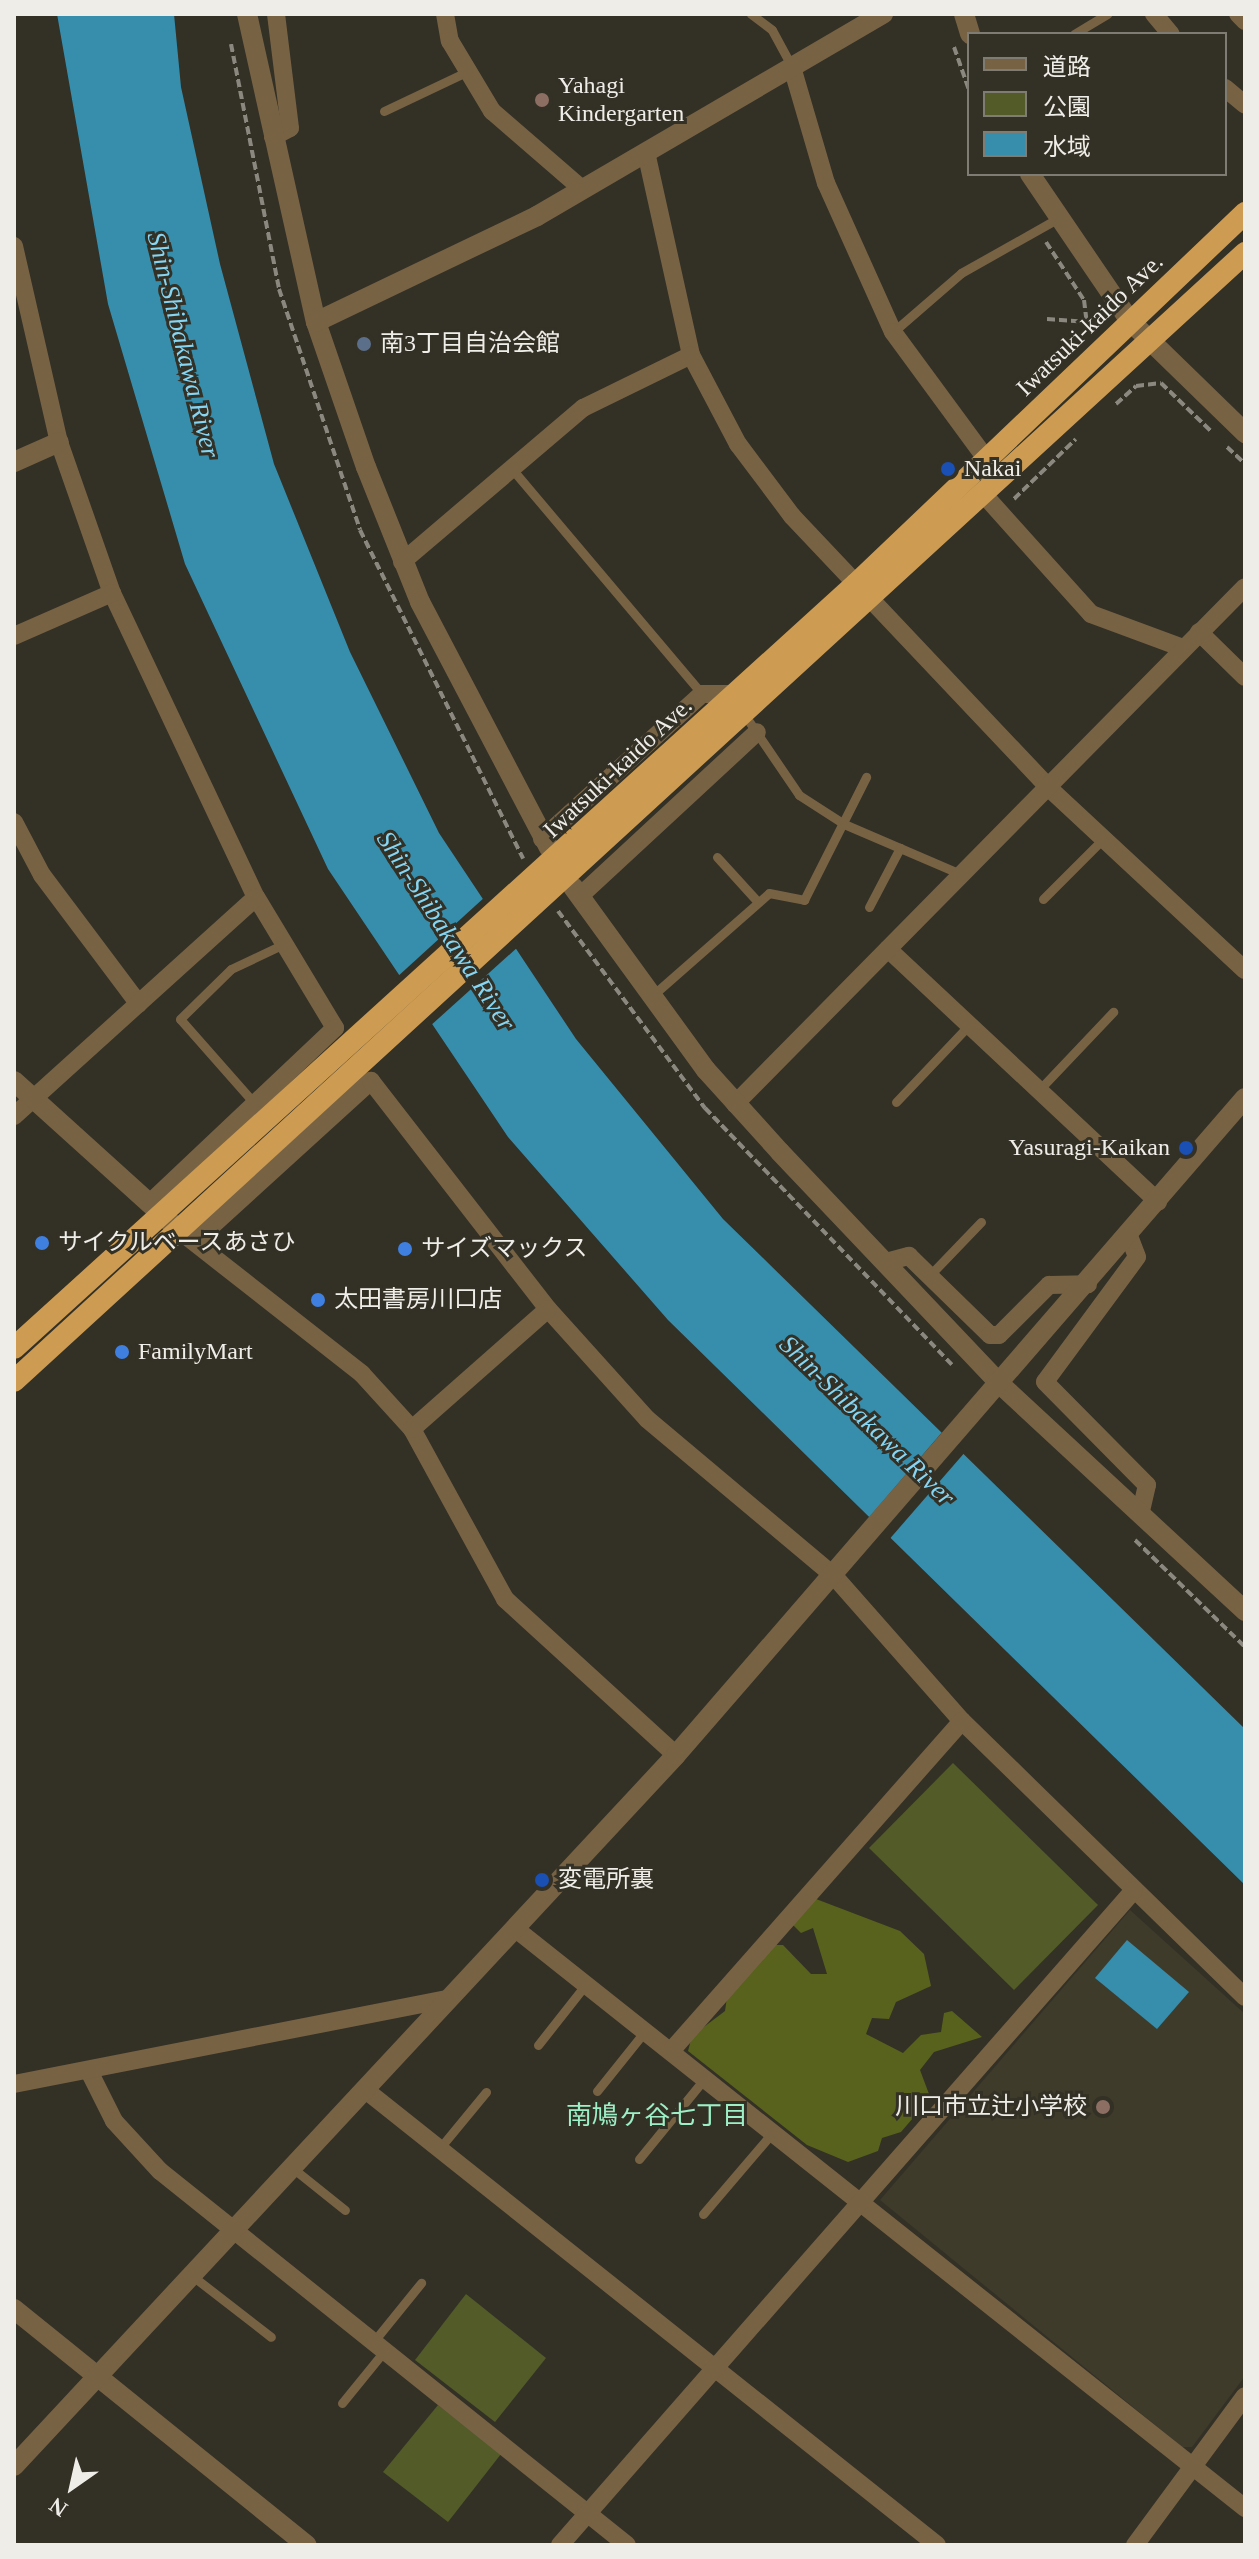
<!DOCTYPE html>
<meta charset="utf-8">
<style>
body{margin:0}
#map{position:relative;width:1259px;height:2559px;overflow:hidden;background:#333026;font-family:"Times New Roman","Noto Sans JP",serif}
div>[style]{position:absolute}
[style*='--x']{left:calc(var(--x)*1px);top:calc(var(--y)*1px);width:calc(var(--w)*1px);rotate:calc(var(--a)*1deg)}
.built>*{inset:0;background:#3f3b2b}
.green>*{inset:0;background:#535b29}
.forest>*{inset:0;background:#58621c}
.water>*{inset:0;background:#368eac}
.pier>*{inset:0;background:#333026}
.path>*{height:4px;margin-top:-2px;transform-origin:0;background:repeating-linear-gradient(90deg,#8b8880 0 8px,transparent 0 12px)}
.service>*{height:9px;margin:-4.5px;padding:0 4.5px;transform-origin:4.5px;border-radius:4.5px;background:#786244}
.minor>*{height:18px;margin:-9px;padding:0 9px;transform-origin:9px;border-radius:9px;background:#786244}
.tertiary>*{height:20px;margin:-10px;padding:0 10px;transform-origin:10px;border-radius:10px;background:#786244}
.trunk>*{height:22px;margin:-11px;padding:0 11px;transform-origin:11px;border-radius:11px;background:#cd9c52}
.dots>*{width:22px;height:22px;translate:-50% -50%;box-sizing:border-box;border:4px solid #333026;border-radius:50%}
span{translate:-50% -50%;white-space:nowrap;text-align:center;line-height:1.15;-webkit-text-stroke:6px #333026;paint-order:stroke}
.poi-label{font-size:24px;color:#efede7}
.left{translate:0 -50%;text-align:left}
.right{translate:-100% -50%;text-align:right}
.street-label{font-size:24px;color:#efede7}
.water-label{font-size:26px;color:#86d5f2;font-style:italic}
.neighbourhood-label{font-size:26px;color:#9cefc6}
.frame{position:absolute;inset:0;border:16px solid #efede7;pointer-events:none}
.legend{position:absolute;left:967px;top:32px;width:260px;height:144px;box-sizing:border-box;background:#333026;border:2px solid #7e7c73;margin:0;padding:10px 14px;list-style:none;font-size:24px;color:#efede7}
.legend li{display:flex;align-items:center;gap:16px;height:40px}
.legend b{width:40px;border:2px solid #7e7c73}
.north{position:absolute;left:32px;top:2447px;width:80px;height:80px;-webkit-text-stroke:6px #333026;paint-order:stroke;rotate:214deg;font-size:22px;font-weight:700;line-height:32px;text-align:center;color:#efede7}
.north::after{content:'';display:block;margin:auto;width:28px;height:36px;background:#efede7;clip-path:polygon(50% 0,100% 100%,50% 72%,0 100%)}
</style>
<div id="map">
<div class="built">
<i style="clip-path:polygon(1130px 1910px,1245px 2014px,1245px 2376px,1192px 2447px,1182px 2447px,880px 2200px)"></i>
</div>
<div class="green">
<i style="clip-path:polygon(953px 1763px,1098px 1905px,1014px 1990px,869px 1848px)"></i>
<i style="clip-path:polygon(466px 2294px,546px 2358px,495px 2422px,415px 2360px)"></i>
<i style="clip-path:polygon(438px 2405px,501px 2454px,448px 2522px,383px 2472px)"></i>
</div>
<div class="forest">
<i style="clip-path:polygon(816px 1899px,900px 1931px,924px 1954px,931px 1986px,896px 2002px,889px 2019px,872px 2018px,866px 2034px,903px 2053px,921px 2035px,941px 2032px,944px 2013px,952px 2011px,982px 2037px,934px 2052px,920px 2070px,929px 2094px,925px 2104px,901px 2132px,882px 2138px,878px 2151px,848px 2162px,807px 2145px,688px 2051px,692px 2036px,725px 2011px,727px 1997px,773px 1945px,783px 1945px,811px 1974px,827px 1974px,813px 1928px,801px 1933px,791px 1923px)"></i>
</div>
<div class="water">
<i style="clip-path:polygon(57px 14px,174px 14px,181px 87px,220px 264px,274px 464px,350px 652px,439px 833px,576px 1039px,723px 1219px,1245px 1729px,1245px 1885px,668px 1320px,508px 1137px,328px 869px,185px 564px,108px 304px)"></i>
<i style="clip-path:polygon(1127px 1940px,1189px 1992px,1157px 2029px,1095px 1978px)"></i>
</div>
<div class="pier">
<i style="clip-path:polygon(486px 896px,519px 946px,429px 1027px,396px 978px)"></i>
<i style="clip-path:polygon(944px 1430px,966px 1451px,887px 1542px,866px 1521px)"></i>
</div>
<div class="path">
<i style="--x:231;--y:44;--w:250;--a:78.9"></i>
<i style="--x:279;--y:289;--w:254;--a:71.4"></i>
<i style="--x:360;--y:530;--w:367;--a:63.6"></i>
<i style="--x:954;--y:47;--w:46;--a:70.8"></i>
<i style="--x:1046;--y:242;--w:69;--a:56.8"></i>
<i style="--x:1084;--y:300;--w:33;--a:83"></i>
<i style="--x:1047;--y:319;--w:41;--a:4.2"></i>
<i style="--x:1116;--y:404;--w:27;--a:-42"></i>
<i style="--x:1136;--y:386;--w:25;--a:-7"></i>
<i style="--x:1161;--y:383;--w:71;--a:43.9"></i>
<i style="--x:1227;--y:447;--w:25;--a:43"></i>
<i style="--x:1014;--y:499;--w:86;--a:-44.1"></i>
<i style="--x:558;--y:911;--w:246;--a:53.3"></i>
<i style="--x:705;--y:1108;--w:356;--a:46.1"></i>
<i style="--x:1135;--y:1540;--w:153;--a:44.2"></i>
</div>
<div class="service">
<i style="--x:751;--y:14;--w:26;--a:37"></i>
<i style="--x:772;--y:30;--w:42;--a:61.6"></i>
<i style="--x:1074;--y:34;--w:39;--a:-31"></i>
<i style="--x:384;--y:111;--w:91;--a:-25.4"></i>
<i style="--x:893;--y:332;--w:90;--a:-40.9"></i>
<i style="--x:961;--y:273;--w:108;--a:-29.4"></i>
<i style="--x:512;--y:469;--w:294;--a:49.8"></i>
<i style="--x:744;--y:714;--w:98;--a:55.8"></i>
<i style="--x:799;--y:795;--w:54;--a:32.8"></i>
<i style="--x:844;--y:824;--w:129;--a:23.2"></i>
<i style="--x:717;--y:857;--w:61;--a:47.7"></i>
<i style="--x:1043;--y:899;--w:85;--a:-45"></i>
<i style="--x:869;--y:907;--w:67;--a:-62.3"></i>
<i style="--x:653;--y:995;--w:154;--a:-41.3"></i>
<i style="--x:769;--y:893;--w:36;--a:11"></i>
<i style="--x:804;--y:900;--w:138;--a:-63.2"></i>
<i style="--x:1039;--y:1090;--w:108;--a:-46.5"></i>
<i style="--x:896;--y:1102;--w:106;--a:-46.5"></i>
<i style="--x:255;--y:1104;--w:113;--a:-131.4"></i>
<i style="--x:180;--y:1019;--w:71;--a:-44.4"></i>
<i style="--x:231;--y:969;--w:59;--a:-25.3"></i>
<i style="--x:929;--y:1276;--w:75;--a:-46.1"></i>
<i style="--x:538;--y:2045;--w:78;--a:-51.8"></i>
<i style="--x:597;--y:2091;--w:77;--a:-51.3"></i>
<i style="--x:439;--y:2149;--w:74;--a:-50.5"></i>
<i style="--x:639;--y:2159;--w:104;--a:-50.8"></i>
<i style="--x:295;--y:2170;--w:64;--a:38.7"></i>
<i style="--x:703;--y:2214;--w:109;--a:-49.5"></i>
<i style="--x:195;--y:2278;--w:96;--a:37.8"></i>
<i style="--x:374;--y:2341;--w:75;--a:-51"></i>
<i style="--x:342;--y:2403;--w:68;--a:-50.9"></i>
</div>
<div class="minor">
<i style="--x:445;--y:14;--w:27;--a:80"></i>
<i style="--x:450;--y:41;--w:82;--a:59"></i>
<i style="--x:492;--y:111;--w:118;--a:40.9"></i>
<i style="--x:1154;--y:14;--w:26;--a:50"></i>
<i style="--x:1238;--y:14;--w:10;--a:45"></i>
<i style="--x:792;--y:67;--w:121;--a:73.7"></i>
<i style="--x:826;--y:183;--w:163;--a:65.8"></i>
<i style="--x:893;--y:332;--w:159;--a:53.7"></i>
<i style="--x:1225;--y:88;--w:26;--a:40"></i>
<i style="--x:273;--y:137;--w:19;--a:-28"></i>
<i style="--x:290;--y:128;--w:115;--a:-97"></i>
<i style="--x:646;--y:152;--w:208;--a:77.5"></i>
<i style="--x:691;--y:355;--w:101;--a:62.2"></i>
<i style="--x:738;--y:444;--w:90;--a:53.1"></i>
<i style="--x:792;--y:516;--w:376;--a:46.6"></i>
<i style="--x:1050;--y:789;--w:266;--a:42.9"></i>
<i style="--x:14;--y:246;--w:201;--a:77.1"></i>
<i style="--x:59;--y:442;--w:160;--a:70.7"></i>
<i style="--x:112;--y:593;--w:336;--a:64.7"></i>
<i style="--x:256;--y:897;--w:153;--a:58.9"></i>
<i style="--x:335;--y:1028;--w:256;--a:136.6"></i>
<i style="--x:986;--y:497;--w:157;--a:48.1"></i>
<i style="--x:1091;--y:614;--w:98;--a:20.3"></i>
<i style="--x:402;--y:562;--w:238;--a:-40.4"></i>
<i style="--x:583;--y:408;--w:120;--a:-26.1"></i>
<i style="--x:1199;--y:632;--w:64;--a:44.4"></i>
<i style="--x:14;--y:636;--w:107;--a:-23.7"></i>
<i style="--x:14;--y:822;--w:60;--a:62.2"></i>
<i style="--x:42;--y:875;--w:161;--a:53.1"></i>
<i style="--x:542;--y:839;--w:216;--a:-42.2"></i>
<i style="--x:702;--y:694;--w:33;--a:0"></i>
<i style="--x:580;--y:896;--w:241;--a:-42.8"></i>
<i style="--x:888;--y:949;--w:370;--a:43.1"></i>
<i style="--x:735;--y:1104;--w:726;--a:-45.39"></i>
<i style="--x:14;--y:1116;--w:326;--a:-42.1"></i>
<i style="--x:185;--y:1235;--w:225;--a:38.1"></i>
<i style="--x:362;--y:1374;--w:74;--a:47.7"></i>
<i style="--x:412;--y:1429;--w:194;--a:61.3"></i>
<i style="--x:505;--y:1599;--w:231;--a:42.4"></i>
<i style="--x:1129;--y:1236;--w:22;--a:69"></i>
<i style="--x:1137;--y:1257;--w:155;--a:126.4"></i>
<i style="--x:1045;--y:1382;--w:145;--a:45.3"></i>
<i style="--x:1147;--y:1485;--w:27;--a:103"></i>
<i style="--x:195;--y:1241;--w:238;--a:-42.3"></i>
<i style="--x:371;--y:1081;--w:289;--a:52.2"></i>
<i style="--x:548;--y:1309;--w:148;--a:48"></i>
<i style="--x:647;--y:1419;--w:244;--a:40"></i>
<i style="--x:834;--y:1576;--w:193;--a:48.6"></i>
<i style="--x:962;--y:1721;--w:395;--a:44.3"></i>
<i style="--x:886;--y:1262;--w:24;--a:-15"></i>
<i style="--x:909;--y:1256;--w:113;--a:44.3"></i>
<i style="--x:990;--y:1335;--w:9;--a:0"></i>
<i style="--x:999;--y:1335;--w:71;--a:-45"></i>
<i style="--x:1049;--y:1285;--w:39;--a:-1"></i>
<i style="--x:412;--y:1429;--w:181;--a:-41.4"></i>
<i style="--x:517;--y:1930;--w:930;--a:38.45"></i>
<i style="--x:671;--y:2051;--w:440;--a:-48.6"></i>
<i style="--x:89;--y:2071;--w:56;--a:63.4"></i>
<i style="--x:114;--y:2121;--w:68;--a:47.4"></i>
<i style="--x:160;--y:2171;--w:598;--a:38.69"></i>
<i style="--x:14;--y:2084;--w:442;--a:-11.1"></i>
<i style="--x:368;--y:2092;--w:727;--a:38.52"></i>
<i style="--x:560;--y:2545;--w:871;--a:-48.77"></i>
<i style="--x:1135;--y:2545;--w:185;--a:-53.6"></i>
</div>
<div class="tertiary">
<i style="--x:247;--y:14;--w:316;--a:77.4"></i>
<i style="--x:316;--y:322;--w:153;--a:71"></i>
<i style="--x:366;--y:467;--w:145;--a:68.2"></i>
<i style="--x:420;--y:602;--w:278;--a:62.3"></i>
<i style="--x:964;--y:14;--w:21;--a:73"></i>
<i style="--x:1030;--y:174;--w:178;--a:55.8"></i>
<i style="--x:1130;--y:321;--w:161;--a:44.2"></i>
<i style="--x:316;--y:322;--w:245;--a:-25.6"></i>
<i style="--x:537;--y:216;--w:401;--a:-30.3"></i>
<i style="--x:14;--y:462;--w:49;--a:-24"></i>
<i style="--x:573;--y:887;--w:226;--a:54"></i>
<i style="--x:706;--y:1070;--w:110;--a:47.9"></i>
<i style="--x:780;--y:1152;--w:321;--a:46.5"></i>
<i style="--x:1001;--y:1385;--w:333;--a:42.8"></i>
<i style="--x:14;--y:1081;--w:212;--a:42.1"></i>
<i style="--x:14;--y:2309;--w:376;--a:38.9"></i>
<i style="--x:14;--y:2466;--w:971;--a:-47.04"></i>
<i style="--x:676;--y:1755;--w:869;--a:-49.11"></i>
</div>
<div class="trunk">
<i style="--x:14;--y:1348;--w:1137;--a:-42.22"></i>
<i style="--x:856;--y:584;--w:538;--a:-43.64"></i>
<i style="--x:14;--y:1381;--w:1670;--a:-42.5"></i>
</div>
<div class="dots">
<i style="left:542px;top:100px;background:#8d6e63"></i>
<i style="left:364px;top:344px;background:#5c6f8a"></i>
<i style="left:948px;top:469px;background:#1a4fb4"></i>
<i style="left:1186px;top:1148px;background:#1a4fb4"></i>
<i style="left:42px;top:1243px;background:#3f7fe0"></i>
<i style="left:405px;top:1249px;background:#3f7fe0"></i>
<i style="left:318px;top:1300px;background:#3f7fe0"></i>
<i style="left:122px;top:1352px;background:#3f7fe0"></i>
<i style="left:542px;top:1880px;background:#1a4fb4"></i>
<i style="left:1103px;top:2107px;background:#8d6e63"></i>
</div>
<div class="poi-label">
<span class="left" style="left:558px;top:100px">Yahagi<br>Kindergarten</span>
<span class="left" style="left:380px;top:344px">南3丁目自治会館</span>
<span class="left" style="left:964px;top:469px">Nakai</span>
<span class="right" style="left:1170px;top:1148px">Yasuragi-Kaikan</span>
<span class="left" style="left:58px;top:1243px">サイクルベースあさひ</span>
<span class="left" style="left:421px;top:1249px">サイズマックス</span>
<span class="left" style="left:334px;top:1300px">太田書房川口店</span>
<span class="left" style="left:138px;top:1352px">FamilyMart</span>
<span class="left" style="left:558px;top:1880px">変電所裏</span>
<span class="right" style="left:1087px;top:2107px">川口市立辻小学校</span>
</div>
<div class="street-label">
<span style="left:1090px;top:325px;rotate:-44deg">Iwatsuki-kaido Ave.</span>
<span style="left:618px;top:768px;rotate:-43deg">Iwatsuki-kaido Ave.</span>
</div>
<div class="water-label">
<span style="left:183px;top:345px;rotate:76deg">Shin-Shibakawa River</span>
<span style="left:446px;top:931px;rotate:57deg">Shin-Shibakawa River</span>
<span style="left:867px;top:1421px;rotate:44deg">Shin-Shibakawa River</span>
</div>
<div class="neighbourhood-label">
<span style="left:657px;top:2116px">南鳩ヶ谷七丁目</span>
</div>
<div class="frame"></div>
<ul class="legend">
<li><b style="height:10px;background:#786244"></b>道路</li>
<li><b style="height:22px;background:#535b29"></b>公園</li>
<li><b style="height:22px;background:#368eac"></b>水域</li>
</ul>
<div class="north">N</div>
</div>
